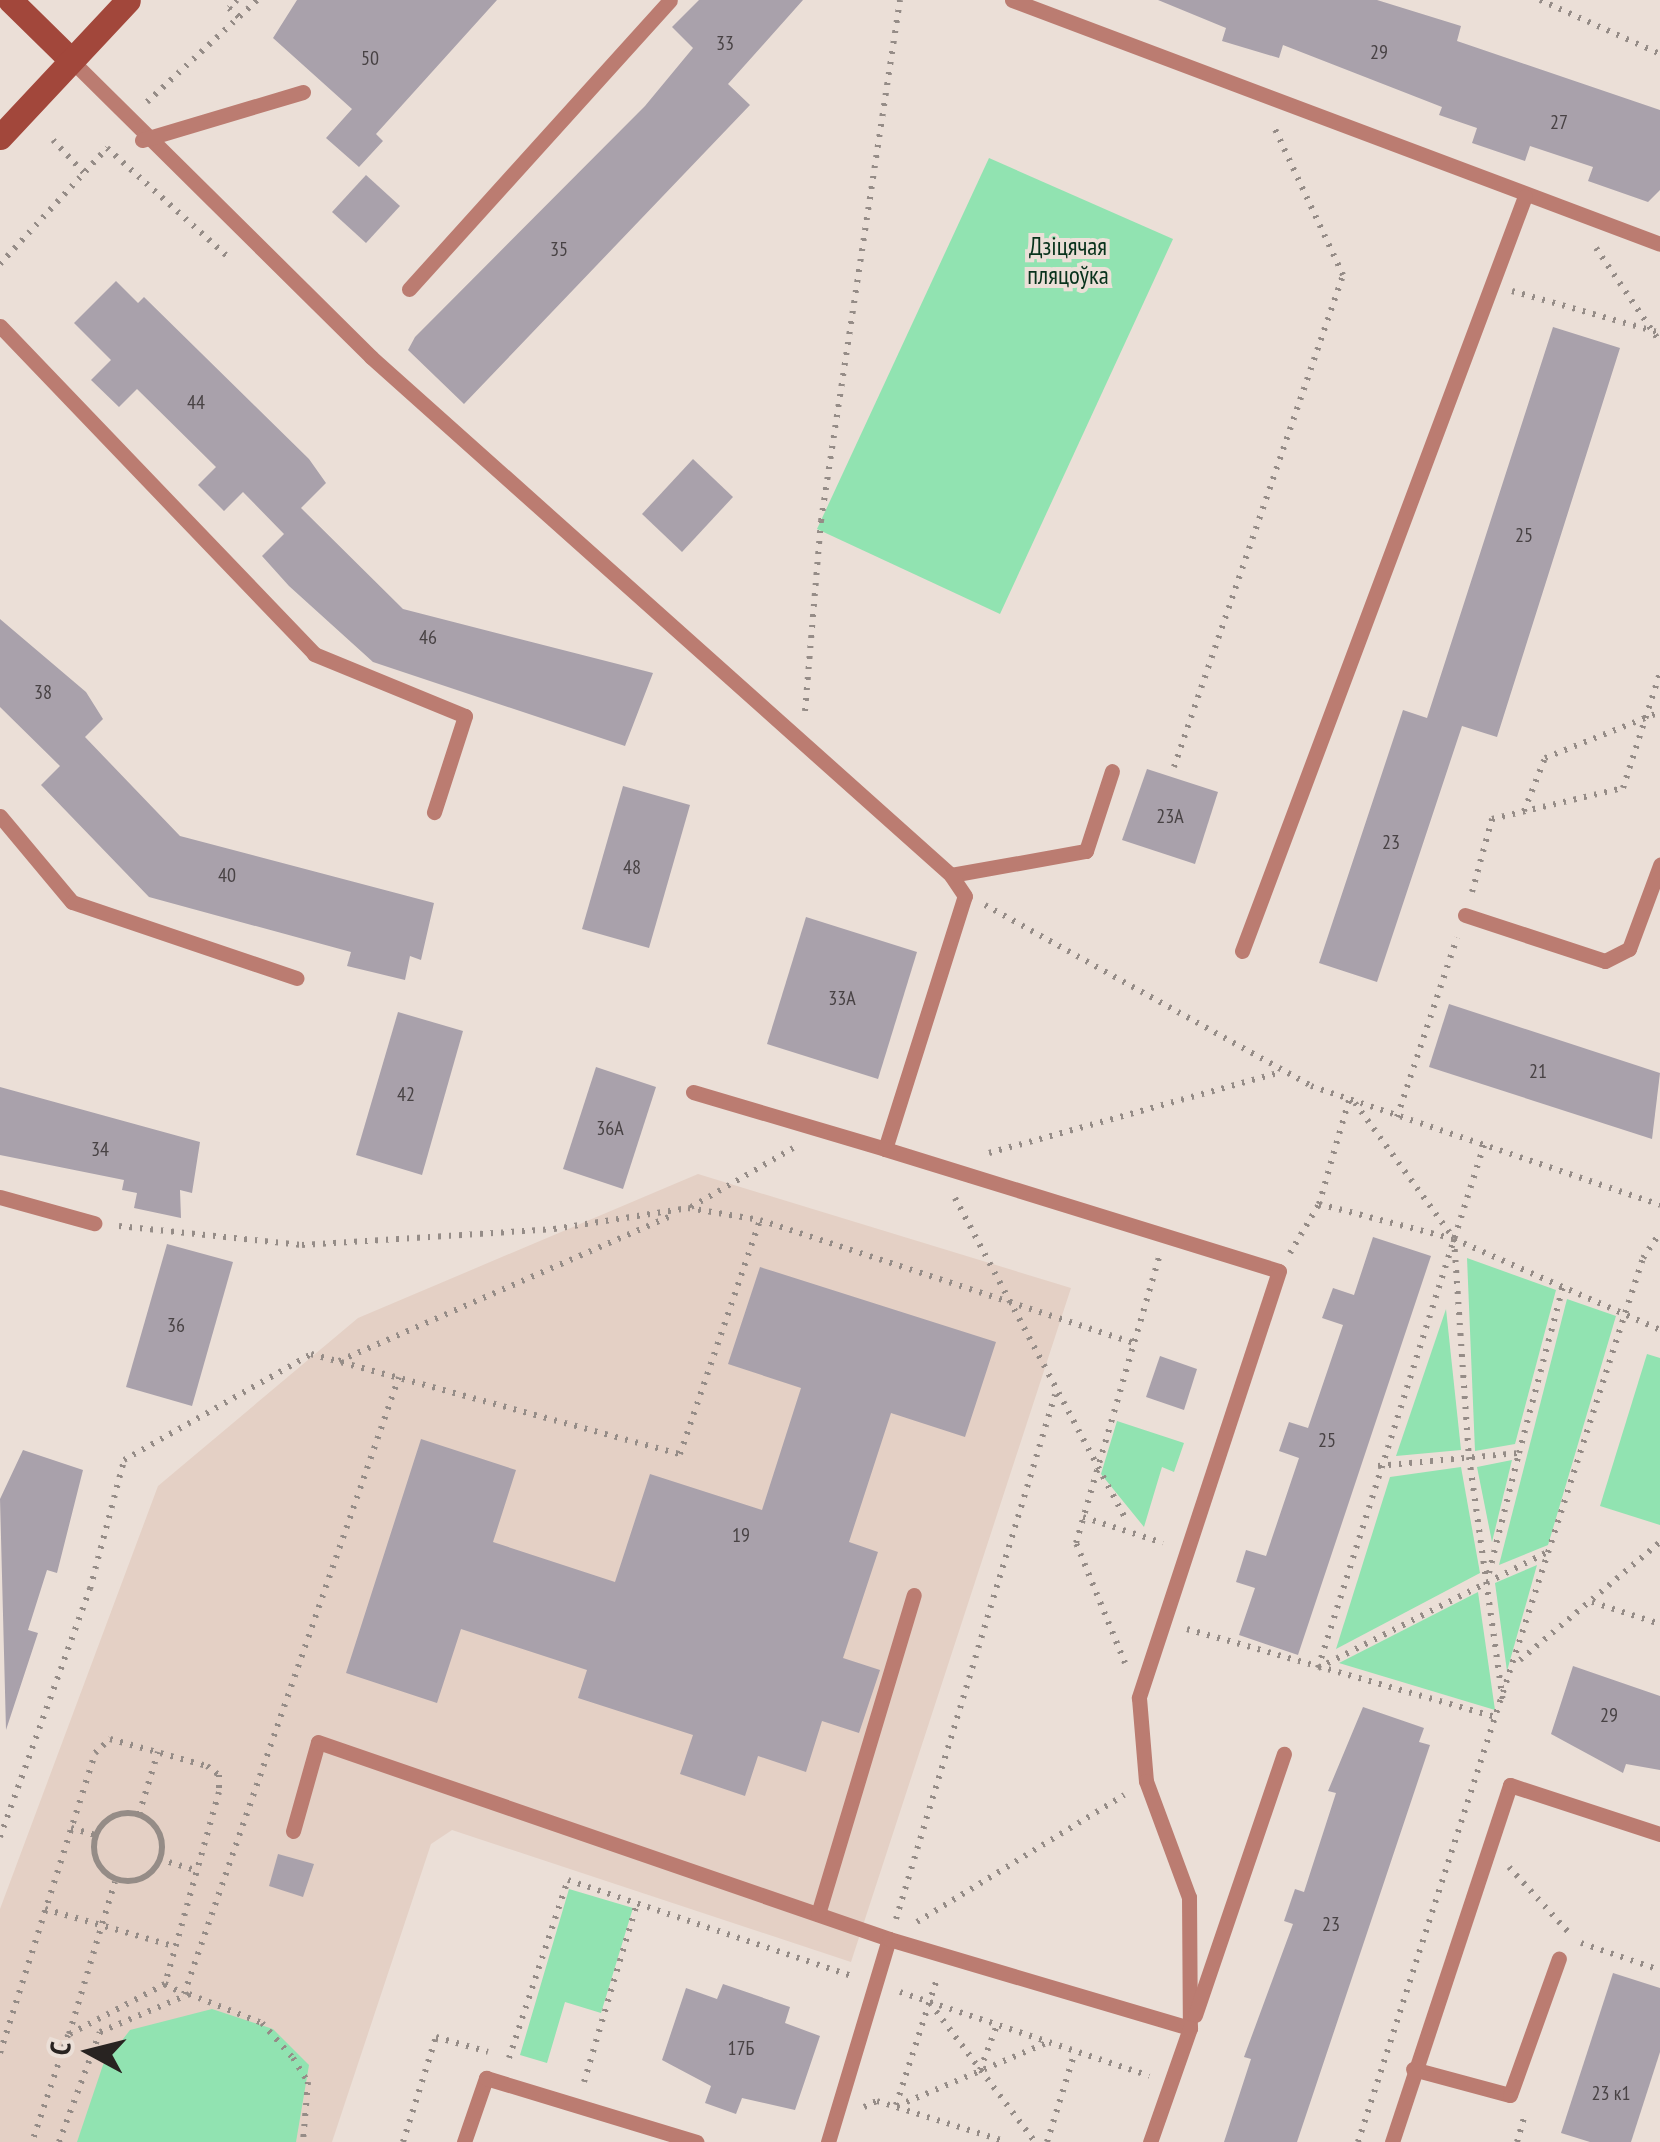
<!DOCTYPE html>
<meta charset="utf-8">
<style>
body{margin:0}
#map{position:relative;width:1660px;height:2142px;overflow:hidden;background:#ebdfd7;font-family:"PT Sans Narrow",sans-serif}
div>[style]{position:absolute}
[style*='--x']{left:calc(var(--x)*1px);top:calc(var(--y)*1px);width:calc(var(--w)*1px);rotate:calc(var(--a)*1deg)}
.built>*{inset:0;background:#e4d0c5}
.green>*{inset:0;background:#91e3b1}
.building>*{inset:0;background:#a9a1ab}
.path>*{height:6px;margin-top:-3px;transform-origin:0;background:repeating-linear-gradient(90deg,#958c87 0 2.5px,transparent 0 10.5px)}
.path>.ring{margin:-3px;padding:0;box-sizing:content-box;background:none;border:6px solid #958c87;border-radius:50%}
.lane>*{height:15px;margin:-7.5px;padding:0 7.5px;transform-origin:7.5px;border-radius:7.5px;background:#bb7c71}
.secondary>*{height:25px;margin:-12.5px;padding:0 12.5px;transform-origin:12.5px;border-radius:12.5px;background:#a2473b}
span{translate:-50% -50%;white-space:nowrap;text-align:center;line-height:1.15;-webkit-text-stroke:8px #ebdfd7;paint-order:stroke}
.number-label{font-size:20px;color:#484244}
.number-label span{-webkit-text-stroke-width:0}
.park-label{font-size:25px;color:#08321c}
.north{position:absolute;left:40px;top:2002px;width:100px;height:100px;-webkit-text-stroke:8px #ebdfd7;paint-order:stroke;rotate:277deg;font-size:28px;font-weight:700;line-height:40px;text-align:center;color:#282321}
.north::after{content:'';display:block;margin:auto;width:35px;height:45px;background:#282321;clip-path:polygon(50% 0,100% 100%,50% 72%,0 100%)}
</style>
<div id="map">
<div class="built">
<i style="clip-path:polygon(698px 1174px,1071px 1288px,851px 1962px,452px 1830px,431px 1844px,332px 2142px,0 2142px,0 1909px,158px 1486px,358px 1318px)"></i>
</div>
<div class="green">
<i style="clip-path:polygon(989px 158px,1173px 239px,1000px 614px,817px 529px)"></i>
<i style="clip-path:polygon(1467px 1258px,1556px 1290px,1515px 1444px,1475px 1451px)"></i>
<i style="clip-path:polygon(1567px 1299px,1616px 1316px,1548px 1545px,1499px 1565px)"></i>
<i style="clip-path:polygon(1446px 1309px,1461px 1450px,1396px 1456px)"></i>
<i style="clip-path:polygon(1647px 1354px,1660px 1358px,1660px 1525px,1600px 1506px)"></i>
<i style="clip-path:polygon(1117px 1421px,1184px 1443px,1174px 1472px,1162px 1467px,1144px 1527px,1101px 1474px)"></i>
<i style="clip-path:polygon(1512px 1460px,1492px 1542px,1477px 1467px)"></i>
<i style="clip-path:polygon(1461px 1467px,1480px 1573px,1336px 1649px,1390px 1477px)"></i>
<i style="clip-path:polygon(1537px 1565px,1507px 1671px,1495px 1583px)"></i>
<i style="clip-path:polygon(1478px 1592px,1495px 1710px,1339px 1663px)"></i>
<i style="clip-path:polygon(569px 1889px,633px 1908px,601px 2013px,565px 2002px,547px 2063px,520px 2055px)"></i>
<i style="clip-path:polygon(212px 2009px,273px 2029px,309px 2065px,296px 2142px,77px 2142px,103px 2065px,130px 2030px)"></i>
</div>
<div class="building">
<i style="clip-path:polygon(297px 0,497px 0,376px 134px,383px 141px,359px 167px,326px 138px,352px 109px,273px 38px)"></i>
<i style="clip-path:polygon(699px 0,803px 0,728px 84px,750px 105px,464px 404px,408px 350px,415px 337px,645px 106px,693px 48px,672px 27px)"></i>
<i style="clip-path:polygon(1158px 0,1377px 0,1461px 26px,1457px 41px,1660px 110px,1660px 190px,1648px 202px,1588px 181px,1593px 167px,1530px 146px,1525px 161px,1472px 143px,1477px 128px,1439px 115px,1442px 107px,1283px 45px,1279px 58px,1222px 41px,1226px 28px)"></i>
<i style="clip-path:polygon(366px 175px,400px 206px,366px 243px,332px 212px)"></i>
<i style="clip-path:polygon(116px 281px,138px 303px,144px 297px,309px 459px,326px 483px,301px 508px,403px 609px,653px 673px,625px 746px,373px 662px,289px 586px,262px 556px,284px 534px,243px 492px,224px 511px,198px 485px,216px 467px,137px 389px,119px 407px,91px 380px,111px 360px,74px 323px)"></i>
<i style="clip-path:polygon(1553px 327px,1620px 348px,1497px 737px,1462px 726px,1377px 982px,1319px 963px,1403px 710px,1427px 718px)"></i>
<i style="clip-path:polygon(693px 459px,733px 497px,682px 552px,642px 514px)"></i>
<i style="clip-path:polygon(0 619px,86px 692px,103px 719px,85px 737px,180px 836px,434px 903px,421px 960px,410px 956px,405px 980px,347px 966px,351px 952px,149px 897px,41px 785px,60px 766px,0 707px)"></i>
<i style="clip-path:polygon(1147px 769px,1218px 792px,1195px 864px,1122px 840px)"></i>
<i style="clip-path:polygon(623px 786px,690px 805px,649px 948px,582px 929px)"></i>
<i style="clip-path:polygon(806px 917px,917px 952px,878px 1079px,767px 1044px)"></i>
<i style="clip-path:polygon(1449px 1004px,1660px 1073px,1652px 1139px,1429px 1067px)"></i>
<i style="clip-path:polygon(398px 1012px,463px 1031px,422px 1175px,356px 1155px)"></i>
<i style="clip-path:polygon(596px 1067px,656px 1087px,623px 1189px,563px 1169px)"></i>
<i style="clip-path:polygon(0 1087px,200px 1142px,192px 1193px,180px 1190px,181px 1218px,134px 1208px,137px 1193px,122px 1190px,124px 1180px,0 1155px)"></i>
<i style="clip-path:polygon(1373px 1237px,1431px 1256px,1298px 1655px,1239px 1635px,1255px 1588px,1236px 1582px,1246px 1550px,1266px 1556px,1299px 1458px,1279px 1451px,1289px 1422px,1308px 1428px,1343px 1325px,1322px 1318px,1333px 1288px,1354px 1295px)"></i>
<i style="clip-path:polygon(167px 1244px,233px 1262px,192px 1406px,126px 1387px)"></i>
<i style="clip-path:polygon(760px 1267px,996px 1342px,965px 1437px,891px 1413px,849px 1542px,878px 1552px,843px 1658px,880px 1670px,859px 1733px,822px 1721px,806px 1772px,758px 1756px,745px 1796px,680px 1774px,693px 1735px,578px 1698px,587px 1670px,461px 1629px,437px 1703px,346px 1673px,421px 1439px,516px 1470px,493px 1542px,615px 1582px,650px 1474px,762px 1510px,801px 1388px,728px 1364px)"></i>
<i style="clip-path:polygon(1160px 1356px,1197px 1369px,1184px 1410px,1146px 1397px)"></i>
<i style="clip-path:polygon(23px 1450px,83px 1470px,57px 1573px,47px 1570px,28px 1630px,38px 1633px,6px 1730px,0 1499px)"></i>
<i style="clip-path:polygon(1573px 1666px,1660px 1696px,1660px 1770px,1626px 1764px,1623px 1773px,1551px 1734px)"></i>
<i style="clip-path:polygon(1363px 1707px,1424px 1728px,1419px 1742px,1430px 1745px,1297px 2142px,1224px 2142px,1251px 2059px,1244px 2057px,1293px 1924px,1284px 1921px,1295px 1889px,1304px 1892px,1336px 1793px,1328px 1791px)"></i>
<i style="clip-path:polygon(278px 1854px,314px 1864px,303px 1897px,269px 1886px)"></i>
<i style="clip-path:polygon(1613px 1973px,1660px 1988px,1660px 2052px,1631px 2142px,1590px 2142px,1561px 2133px)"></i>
<i style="clip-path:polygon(723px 1984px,790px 2007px,785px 2023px,820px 2036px,795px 2110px,742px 2098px,736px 2114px,705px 2103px,711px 2086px,662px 2060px,686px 1988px,717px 1999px)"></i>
</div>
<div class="path">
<i style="--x:237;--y:0;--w:11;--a:135"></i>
<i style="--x:229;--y:8;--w:15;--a:42"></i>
<i style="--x:1540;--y:0;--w:132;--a:24.2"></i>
<i style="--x:147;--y:102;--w:150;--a:-42.8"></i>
<i style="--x:53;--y:140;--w:45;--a:46.8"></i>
<i style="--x:1596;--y:248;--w:114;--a:55.8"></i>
<i style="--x:0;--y:264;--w:158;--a:-47.3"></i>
<i style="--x:107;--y:148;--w:161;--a:42"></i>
<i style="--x:1512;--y:291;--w:154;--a:15.8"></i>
<i style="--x:805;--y:711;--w:191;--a:-85.2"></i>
<i style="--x:821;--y:521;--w:527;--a:-81.38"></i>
<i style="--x:1174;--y:767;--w:520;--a:-71.04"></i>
<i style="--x:1343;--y:275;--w:163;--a:-115"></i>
<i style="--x:1524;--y:811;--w:57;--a:-68.4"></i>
<i style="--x:1545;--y:758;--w:124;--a:-21.8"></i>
<i style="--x:1472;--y:892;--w:76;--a:-74.7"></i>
<i style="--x:1492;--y:819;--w:135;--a:-13.3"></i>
<i style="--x:1623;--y:788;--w:121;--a:-72.2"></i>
<i style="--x:985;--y:905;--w:373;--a:29"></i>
<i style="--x:1311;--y:1086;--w:369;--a:18.8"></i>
<i style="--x:1355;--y:1103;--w:168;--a:53.9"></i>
<i style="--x:1454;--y:1239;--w:219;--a:86.1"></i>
<i style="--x:1469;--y:1457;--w:246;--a:82.1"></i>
<i style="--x:1397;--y:1117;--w:189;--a:-71.5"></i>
<i style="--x:989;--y:1153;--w:303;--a:-15.5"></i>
<i style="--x:955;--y:1198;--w:364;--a:62"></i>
<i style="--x:1319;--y:1204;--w:108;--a:-73.9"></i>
<i style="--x:691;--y:1207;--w:118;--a:-30"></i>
<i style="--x:119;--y:1226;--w:184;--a:5.9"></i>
<i style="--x:302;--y:1245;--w:253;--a:-3.6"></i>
<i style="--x:554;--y:1229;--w:136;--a:-8.9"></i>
<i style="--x:688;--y:1208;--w:73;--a:9.5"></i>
<i style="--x:760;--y:1220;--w:394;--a:18.2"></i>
<i style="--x:1290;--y:1253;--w:57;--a:-59.4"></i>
<i style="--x:1319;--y:1204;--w:139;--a:14.5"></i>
<i style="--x:1454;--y:1239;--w:225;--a:23.8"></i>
<i style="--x:339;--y:1361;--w:367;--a:-23.6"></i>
<i style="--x:1378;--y:1466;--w:142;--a:-5.3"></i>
<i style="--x:1519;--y:1453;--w:172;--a:-75.2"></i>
<i style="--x:1083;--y:1517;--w:84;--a:18"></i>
<i style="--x:1489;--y:1573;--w:124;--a:-76"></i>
<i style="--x:1592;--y:1602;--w:71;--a:17.9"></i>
<i style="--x:1187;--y:1629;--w:324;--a:15.9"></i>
<i style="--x:1520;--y:1660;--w:183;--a:-40.1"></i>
<i style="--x:1125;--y:1663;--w:130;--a:-112.2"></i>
<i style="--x:1076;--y:1543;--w:298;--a:-73.8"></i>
<i style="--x:1318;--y:1668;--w:549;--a:-72.39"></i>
<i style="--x:1318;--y:1668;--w:260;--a:-26.8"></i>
<i class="ring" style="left:94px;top:1813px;width:62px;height:62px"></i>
<i style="--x:139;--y:1814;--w:65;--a:-73"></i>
<i style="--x:71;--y:1828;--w:26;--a:16"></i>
<i style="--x:0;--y:1837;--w:264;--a:-70.1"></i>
<i style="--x:90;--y:1589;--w:133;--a:-75.2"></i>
<i style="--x:124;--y:1460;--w:215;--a:-29.5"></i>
<i style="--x:311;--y:1354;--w:382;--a:15.2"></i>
<i style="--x:680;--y:1454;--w:247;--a:-71.1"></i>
<i style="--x:159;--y:1859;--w:38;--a:17"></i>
<i style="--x:1509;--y:1867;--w:92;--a:47.6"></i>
<i style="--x:45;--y:1909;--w:133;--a:16.1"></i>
<i style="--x:896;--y:1919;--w:548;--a:-73.12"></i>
<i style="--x:917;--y:1922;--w:243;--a:-31.5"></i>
<i style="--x:1581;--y:1943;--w:83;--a:18.9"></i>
<i style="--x:165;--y:1984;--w:21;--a:28"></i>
<i style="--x:184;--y:1994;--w:653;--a:-70.79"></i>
<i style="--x:900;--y:1992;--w:263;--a:18.6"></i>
<i style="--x:930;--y:2003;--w:174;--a:52.9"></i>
<i style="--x:69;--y:2034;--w:159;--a:-73.2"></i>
<i style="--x:0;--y:2053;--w:315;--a:-72.4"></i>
<i style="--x:95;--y:1753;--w:21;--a:-43"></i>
<i style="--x:110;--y:1739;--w:101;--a:15.6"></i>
<i style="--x:207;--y:1766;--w:15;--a:37"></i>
<i style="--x:219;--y:1775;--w:17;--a:90"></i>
<i style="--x:219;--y:1792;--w:199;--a:105.7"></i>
<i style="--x:165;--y:1984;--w:110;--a:152.3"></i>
<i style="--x:68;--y:2035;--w:113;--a:108.6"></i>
<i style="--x:509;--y:2058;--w:188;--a:-71.7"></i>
<i style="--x:568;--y:1880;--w:303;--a:18.7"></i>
<i style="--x:980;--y:2070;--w:48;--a:-69.3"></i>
<i style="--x:584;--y:2082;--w:187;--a:-73.5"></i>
<i style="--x:896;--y:2105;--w:133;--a:-72"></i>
<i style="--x:897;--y:2106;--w:162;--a:-22.9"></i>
<i style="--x:864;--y:2107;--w:14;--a:-25"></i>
<i style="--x:877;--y:2101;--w:136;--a:17.5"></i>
<i style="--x:59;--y:2142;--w:117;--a:-69.6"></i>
<i style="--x:100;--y:2032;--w:97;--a:-23.1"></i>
<i style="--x:189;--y:1994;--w:79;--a:21.7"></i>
<i style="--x:262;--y:2023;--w:47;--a:48.5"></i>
<i style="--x:293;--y:2058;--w:28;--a:58"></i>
<i style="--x:308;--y:2082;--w:60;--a:94.8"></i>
<i style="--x:403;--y:2142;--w:110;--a:-72.6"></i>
<i style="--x:436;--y:2037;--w:54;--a:16.1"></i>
<i style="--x:1047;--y:2142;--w:91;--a:-72.8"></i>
<i style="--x:1358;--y:2142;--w:929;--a:-72.13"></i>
<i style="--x:1643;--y:1258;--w:30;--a:-56"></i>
<i style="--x:1517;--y:2142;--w:29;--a:-74"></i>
</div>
<div class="lane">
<i style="--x:1012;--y:0;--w:692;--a:20.63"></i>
<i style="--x:70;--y:59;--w:424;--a:44.7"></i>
<i style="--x:371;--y:357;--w:778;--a:41.77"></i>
<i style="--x:951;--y:875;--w:137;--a:-10.1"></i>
<i style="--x:1086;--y:851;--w:84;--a:-72"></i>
<i style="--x:142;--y:140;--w:168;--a:-16.6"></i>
<i style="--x:409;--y:289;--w:389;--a:-47.9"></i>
<i style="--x:0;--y:326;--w:454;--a:46.2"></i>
<i style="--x:314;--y:654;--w:163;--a:22.3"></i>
<i style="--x:465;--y:716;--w:101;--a:107.9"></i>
<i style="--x:0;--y:816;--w:112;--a:50.1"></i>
<i style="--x:72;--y:902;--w:237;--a:18.7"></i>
<i style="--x:1465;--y:915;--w:147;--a:18.2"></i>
<i style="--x:1605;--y:961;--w:27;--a:-27"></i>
<i style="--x:1629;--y:949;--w:90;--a:-69.7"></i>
<i style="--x:1242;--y:951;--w:806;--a:-69.45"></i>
<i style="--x:693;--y:1092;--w:200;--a:16.5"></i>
<i style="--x:885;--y:1149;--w:265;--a:-72.5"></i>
<i style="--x:965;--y:896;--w:25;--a:-124"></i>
<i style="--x:885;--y:1149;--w:412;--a:17.2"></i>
<i style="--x:1279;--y:1271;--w:449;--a:108.2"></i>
<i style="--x:1139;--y:1698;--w:83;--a:85.2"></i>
<i style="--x:1146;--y:1781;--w:124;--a:69.7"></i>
<i style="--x:1189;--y:1897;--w:131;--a:89.6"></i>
<i style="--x:0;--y:1197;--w:98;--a:15.5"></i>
<i style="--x:293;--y:1831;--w:92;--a:-74.3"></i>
<i style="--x:318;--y:1742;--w:604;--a:19.03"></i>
<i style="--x:818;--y:1914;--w:333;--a:-73.3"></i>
<i style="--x:1195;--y:2015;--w:276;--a:-71.2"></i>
<i style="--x:1413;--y:2069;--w:100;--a:15"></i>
<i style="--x:1510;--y:2095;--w:145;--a:-70.3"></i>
<i style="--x:464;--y:2142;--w:68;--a:-71"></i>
<i style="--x:486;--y:2078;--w:220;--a:16.9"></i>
<i style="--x:828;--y:2142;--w:212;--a:-73.3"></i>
<i style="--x:889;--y:1939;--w:314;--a:16.5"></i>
<i style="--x:1190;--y:2028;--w:121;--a:109.3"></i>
<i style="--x:1392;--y:2142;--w:376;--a:-71.7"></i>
<i style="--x:1510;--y:1785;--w:158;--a:18.1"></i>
</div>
<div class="secondary">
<i style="--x:10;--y:0;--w:84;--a:44.5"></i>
<i style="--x:0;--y:137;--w:187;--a:-46.9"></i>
</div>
<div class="number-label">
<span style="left:725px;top:43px">33</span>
<span style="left:1379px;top:52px">29</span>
<span style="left:370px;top:58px">50</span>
<span style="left:1559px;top:122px">27</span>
<span style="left:559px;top:249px">35</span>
<span style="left:196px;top:402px">44</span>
<span style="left:1524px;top:535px">25</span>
<span style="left:428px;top:637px">46</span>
<span style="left:43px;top:692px">38</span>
<span style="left:1170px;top:816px">23А</span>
<span style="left:1391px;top:842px">23</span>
<span style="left:632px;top:867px">48</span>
<span style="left:227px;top:875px">40</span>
<span style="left:842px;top:998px">33А</span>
<span style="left:1538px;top:1071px">21</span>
<span style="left:406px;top:1094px">42</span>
<span style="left:610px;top:1128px">36А</span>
<span style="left:100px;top:1149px">34</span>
<span style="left:176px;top:1325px">36</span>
<span style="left:1327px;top:1440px">25</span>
<span style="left:741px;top:1535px">19</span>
<span style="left:1609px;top:1715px">29</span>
<span style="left:1331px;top:1924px">23</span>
<span style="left:741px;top:2048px">17Б</span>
<span style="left:1611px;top:2093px">23 к1</span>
</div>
<div class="park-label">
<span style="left:1068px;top:261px">Дзіцячая<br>пляцоўка</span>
</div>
<div class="north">С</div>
</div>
